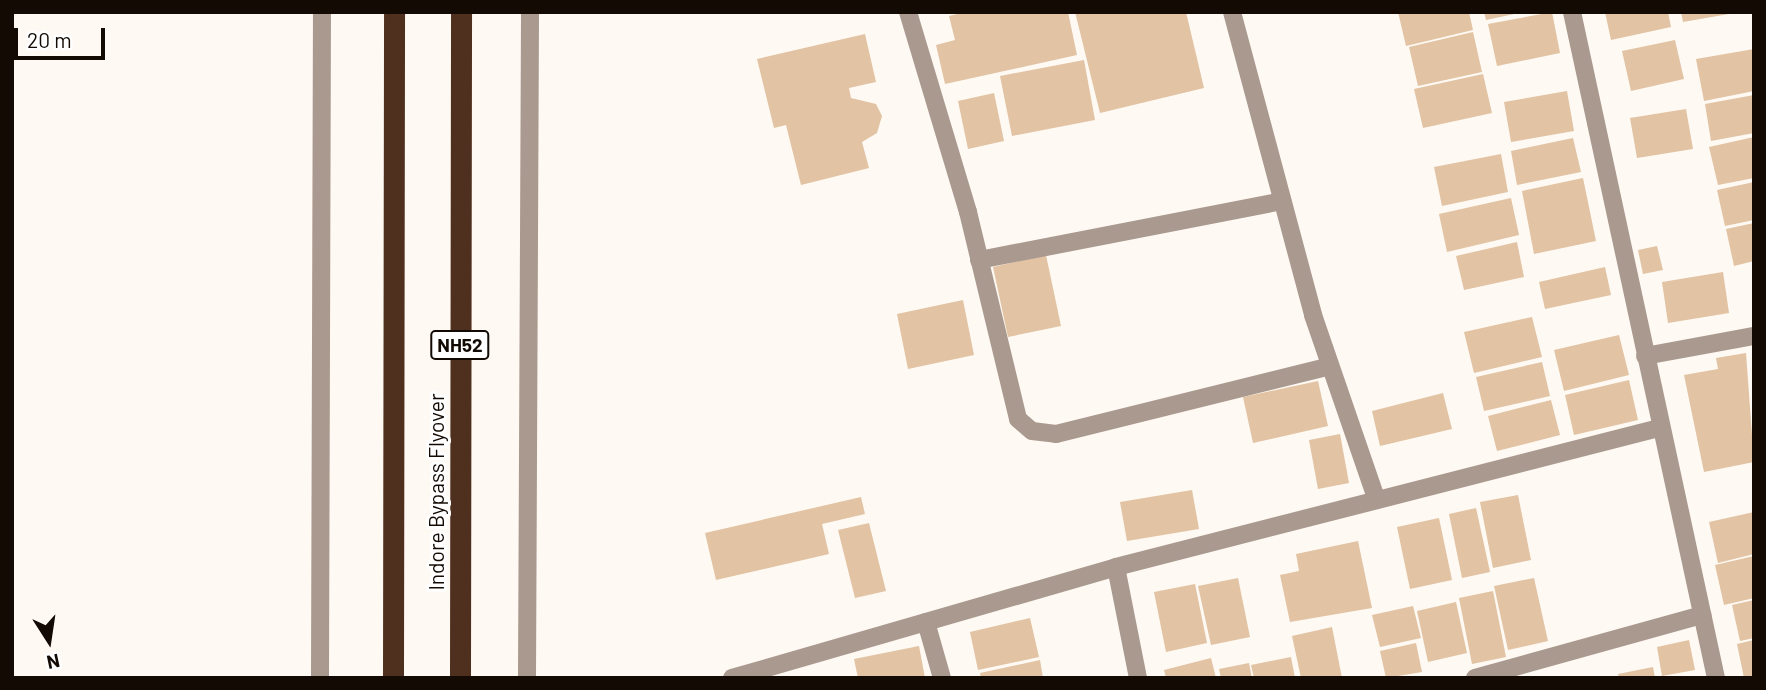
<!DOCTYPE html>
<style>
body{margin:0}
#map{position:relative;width:1766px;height:690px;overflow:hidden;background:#fef9f3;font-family:Barlow,sans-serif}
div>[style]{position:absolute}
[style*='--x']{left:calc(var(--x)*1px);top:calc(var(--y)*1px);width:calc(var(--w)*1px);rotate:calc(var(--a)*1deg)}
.building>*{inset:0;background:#e2c3a3}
.minor>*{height:18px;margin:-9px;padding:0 9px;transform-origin:9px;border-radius:9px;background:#aa998f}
.highway>*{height:21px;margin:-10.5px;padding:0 10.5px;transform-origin:10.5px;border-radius:10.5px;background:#4f2f1d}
span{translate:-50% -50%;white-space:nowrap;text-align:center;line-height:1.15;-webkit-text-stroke:6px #fff;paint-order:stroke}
.shield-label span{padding:2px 5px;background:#fff;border:2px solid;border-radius:5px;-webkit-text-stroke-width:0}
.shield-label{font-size:19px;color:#120a03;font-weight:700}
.street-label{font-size:21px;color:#120a03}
.frame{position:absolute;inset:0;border:14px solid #120a03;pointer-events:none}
.north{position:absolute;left:14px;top:606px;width:70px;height:70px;-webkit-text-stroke:5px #fff;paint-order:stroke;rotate:168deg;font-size:19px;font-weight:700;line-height:28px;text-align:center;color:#120a03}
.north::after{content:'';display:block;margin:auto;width:24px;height:32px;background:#120a03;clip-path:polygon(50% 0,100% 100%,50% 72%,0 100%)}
.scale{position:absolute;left:14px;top:28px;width:91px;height:32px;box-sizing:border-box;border:4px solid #120a03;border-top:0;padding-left:9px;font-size:21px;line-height:24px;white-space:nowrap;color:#120a03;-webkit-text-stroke:5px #fff;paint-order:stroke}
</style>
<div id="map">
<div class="building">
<i style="clip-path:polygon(965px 12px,1068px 12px,1077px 55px,945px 84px,936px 45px,955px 40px,949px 16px)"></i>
<i style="clip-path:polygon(1075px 12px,1186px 12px,1204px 88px,1100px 113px)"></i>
<i style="clip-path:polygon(1398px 12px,1469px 12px,1473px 30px,1406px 46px)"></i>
<i style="clip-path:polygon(1484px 12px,1519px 12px,1519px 13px,1486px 20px)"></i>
<i style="clip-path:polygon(1552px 12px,1560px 53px,1497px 66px,1488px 24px)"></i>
<i style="clip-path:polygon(1605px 12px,1668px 12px,1671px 27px,1611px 40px)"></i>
<i style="clip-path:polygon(1681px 12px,1729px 12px,1729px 14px,1683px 22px)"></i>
<i style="clip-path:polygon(1473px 32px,1482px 72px,1418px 86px,1409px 47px)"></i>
<i style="clip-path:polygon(865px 34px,876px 82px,849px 88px,851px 98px,876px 104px,882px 116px,877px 133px,862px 142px,869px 168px,801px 185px,786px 125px,774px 128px,757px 59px)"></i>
<i style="clip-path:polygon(1675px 40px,1684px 79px,1631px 91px,1622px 51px)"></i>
<i style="clip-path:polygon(1754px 49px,1754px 91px,1704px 101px,1696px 59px)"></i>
<i style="clip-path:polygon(1084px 60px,1095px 120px,1012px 136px,1000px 76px)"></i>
<i style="clip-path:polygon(1483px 74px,1492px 113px,1423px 128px,1414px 89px)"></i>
<i style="clip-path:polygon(1567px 91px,1574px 131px,1511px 142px,1504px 102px)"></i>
<i style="clip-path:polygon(994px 93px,1004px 141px,968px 149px,958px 101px)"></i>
<i style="clip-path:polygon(1754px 95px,1754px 133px,1711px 141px,1705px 104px)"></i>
<i style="clip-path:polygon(1686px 109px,1693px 149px,1637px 158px,1630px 118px)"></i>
<i style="clip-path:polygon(1754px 137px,1754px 178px,1718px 185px,1709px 147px)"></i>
<i style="clip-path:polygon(1573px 138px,1581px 172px,1517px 185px,1511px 151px)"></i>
<i style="clip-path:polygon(1501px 154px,1508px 192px,1442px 206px,1434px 167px)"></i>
<i style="clip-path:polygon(1583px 178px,1596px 241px,1534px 254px,1522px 191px)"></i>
<i style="clip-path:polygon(1754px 182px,1754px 220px,1725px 226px,1717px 190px)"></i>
<i style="clip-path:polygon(1511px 198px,1519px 235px,1447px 252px,1439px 214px)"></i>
<i style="clip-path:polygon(1754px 223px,1754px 261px,1734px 266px,1726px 229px)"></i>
<i style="clip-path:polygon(1517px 242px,1524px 277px,1464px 290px,1456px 256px)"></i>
<i style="clip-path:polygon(1657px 246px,1663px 270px,1643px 274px,1638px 250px)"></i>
<i style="clip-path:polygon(1046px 255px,1061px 326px,1008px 337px,993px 267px)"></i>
<i style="clip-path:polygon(1605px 267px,1611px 295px,1545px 309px,1539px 282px)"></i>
<i style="clip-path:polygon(1723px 272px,1729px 313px,1668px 323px,1662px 282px)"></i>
<i style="clip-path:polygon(963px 300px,974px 355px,908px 369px,897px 314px)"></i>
<i style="clip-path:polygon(1532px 317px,1542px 357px,1474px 373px,1464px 332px)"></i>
<i style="clip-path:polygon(1619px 335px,1629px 375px,1564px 391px,1554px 350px)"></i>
<i style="clip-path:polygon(1746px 353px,1754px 462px,1704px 472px,1684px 375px,1718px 369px,1716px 358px)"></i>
<i style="clip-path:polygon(1542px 362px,1550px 396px,1484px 411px,1476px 377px)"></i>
<i style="clip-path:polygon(1629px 380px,1638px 420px,1574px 435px,1565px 395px)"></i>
<i style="clip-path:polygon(1318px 381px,1328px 426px,1253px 443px,1243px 397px)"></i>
<i style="clip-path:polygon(1443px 393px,1452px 429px,1380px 446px,1372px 411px)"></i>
<i style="clip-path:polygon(1551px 400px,1560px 435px,1497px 451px,1488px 416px)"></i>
<i style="clip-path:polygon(1340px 434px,1349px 483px,1318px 489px,1309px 440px)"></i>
<i style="clip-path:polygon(1192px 490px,1199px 529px,1127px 541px,1120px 502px)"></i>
<i style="clip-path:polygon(1518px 495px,1531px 560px,1493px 568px,1480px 502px)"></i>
<i style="clip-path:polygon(861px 497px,865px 514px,822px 524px,829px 554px,716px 580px,705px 533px)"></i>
<i style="clip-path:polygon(1476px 508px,1490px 572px,1462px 578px,1449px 514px)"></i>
<i style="clip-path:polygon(1754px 512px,1754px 554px,1718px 563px,1709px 522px)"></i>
<i style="clip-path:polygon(1439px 518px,1452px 580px,1410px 589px,1397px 527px)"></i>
<i style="clip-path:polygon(869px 523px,886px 591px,855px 598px,838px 530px)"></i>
<i style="clip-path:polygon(1358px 541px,1372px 608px,1290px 622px,1280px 575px,1299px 571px,1296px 554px)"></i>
<i style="clip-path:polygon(1754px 556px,1754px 598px,1724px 605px,1715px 565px)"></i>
<i style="clip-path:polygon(1238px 578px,1250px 637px,1211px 645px,1198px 586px)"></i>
<i style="clip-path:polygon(1534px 578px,1548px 641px,1508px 650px,1494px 586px)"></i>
<i style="clip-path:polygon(1195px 584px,1207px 643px,1166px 652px,1154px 592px)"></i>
<i style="clip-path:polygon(1493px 591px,1506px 657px,1472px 664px,1459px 598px)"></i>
<i style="clip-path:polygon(1754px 600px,1754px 638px,1740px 641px,1732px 605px)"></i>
<i style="clip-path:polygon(1456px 602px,1467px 653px,1428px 662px,1417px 611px)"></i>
<i style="clip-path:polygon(1413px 606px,1421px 638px,1380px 647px,1372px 615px)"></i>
<i style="clip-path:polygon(1030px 618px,1039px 657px,978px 670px,970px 632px)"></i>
<i style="clip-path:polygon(1332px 627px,1342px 678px,1301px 678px,1292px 636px)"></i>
<i style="clip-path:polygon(1689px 640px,1695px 670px,1662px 676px,1657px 647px)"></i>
<i style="clip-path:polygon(1754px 640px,1754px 678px,1744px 678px,1737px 644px)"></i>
<i style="clip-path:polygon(1416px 643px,1422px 672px,1386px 678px,1380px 651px)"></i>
<i style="clip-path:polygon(919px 646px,925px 678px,858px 678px,854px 659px)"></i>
<i style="clip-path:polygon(1291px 657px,1295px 678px,1254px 678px,1251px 665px)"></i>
<i style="clip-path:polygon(1211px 658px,1216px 678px,1166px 678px,1164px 670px)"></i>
<i style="clip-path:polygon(1040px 660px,1043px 678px,981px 678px,980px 673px)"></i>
<i style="clip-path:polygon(1249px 663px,1252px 678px,1221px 678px,1219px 669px)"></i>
<i style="clip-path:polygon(1653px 667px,1655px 678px,1619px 678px,1618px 674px)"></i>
</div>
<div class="minor">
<i style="--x:908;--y:12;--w:209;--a:73.3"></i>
<i style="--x:968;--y:212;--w:213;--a:76.4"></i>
<i style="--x:1018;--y:419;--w:18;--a:41"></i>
<i style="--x:1032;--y:431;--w:24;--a:7"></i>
<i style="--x:1056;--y:434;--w:282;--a:-13.9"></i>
<i style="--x:1232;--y:12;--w:314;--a:75"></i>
<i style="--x:1313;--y:315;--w:194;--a:71"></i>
<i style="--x:1572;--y:12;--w:681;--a:77.8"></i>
<i style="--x:979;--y:260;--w:309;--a:-11"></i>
<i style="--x:1645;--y:356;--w:111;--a:-10.4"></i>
<i style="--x:1116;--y:567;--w:113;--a:78.8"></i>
<i style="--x:926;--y:622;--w:58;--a:74.1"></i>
<i style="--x:320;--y:678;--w:666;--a:-89.83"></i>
<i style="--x:527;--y:678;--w:666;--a:-89.74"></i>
<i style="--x:732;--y:678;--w:400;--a:-16.1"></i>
<i style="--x:1116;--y:567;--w:561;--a:-14.36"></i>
<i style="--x:1475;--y:678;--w:236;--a:-15.5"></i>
</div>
<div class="highway">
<i style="--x:393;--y:678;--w:666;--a:-89.91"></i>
<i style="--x:460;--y:678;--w:666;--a:-89.91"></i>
</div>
<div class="shield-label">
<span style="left:460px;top:345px">NH52</span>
</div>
<div class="street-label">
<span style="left:436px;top:492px;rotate:-90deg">Indore Bypass Flyover</span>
</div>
<div class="frame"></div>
<div class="north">N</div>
<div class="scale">20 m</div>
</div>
